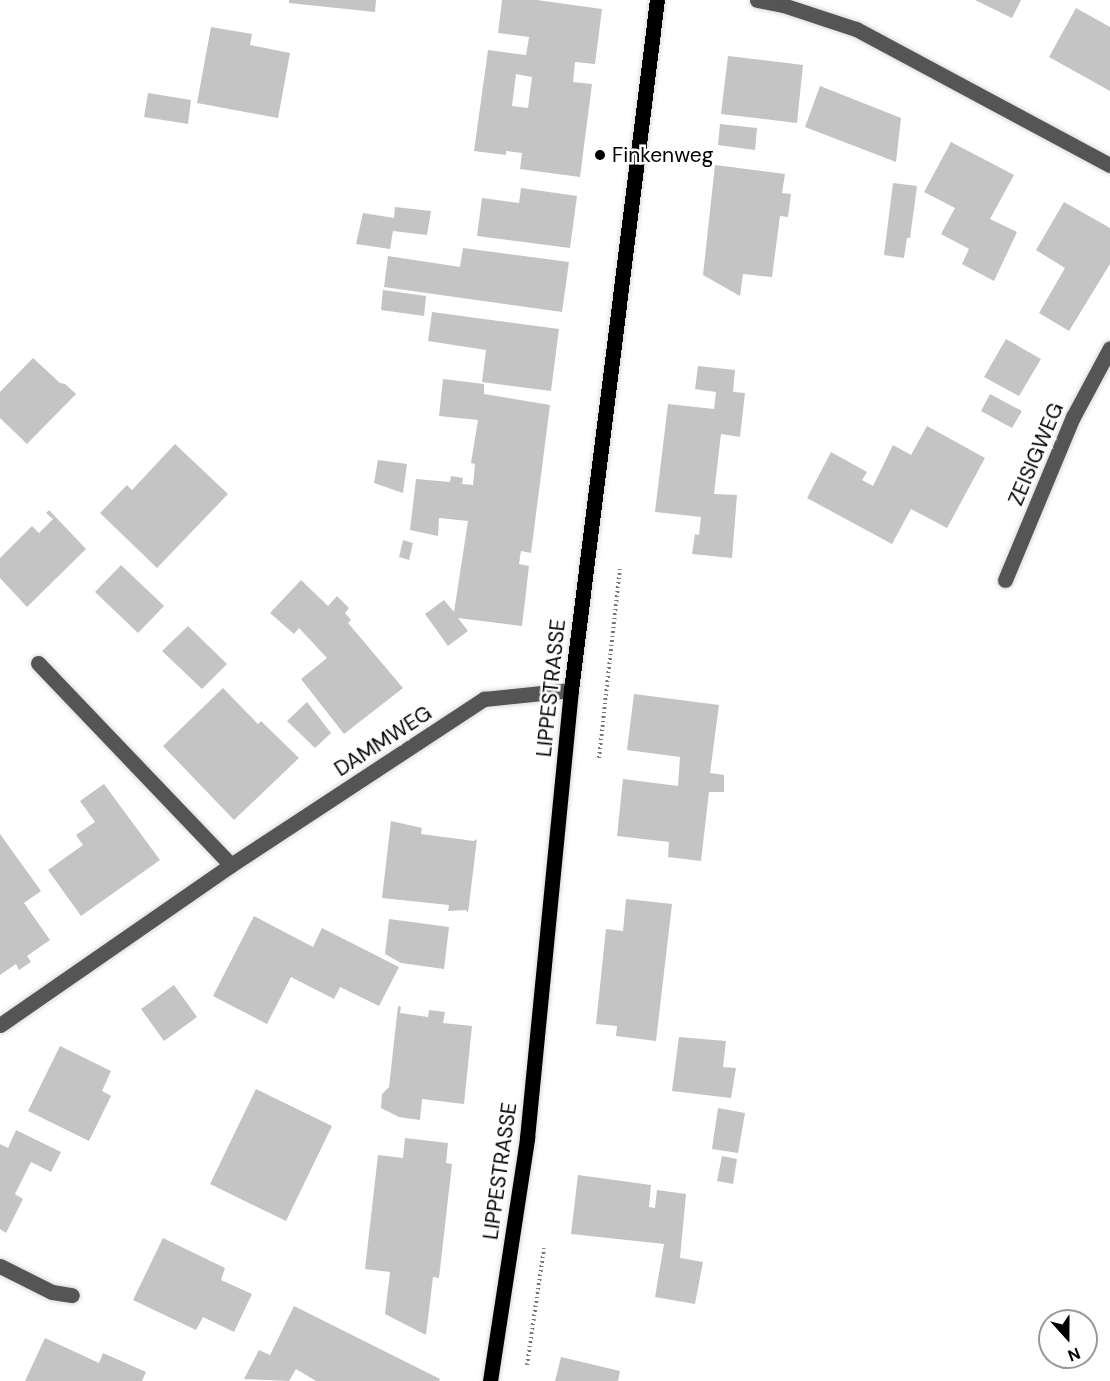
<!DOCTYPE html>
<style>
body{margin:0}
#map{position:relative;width:1110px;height:1381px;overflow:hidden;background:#fff;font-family:"DM Sans",sans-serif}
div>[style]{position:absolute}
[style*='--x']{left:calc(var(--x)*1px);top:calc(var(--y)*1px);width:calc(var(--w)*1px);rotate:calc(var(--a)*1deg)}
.building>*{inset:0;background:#c4c4c4}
.path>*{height:4px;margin-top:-2px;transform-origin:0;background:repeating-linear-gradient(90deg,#777 0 1.5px,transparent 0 4.5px)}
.roads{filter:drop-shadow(0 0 2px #dbdbdb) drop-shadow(0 0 2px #dbdbdb)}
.minor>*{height:15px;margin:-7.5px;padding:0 7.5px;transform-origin:7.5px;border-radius:7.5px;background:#555}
.major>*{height:15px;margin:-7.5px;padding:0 7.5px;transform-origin:7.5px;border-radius:7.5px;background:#000}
.dots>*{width:16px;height:16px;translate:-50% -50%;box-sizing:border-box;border:3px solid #fff;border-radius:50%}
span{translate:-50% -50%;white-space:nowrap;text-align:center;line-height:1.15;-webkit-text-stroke:5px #fff;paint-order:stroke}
.poi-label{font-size:21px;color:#000}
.left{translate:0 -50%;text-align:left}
.street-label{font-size:21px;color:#000}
.north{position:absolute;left:1038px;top:1309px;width:60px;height:60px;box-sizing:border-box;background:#fff;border:2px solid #999;border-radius:50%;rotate:159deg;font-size:16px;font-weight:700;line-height:24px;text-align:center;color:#000}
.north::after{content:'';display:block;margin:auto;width:21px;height:27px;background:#000;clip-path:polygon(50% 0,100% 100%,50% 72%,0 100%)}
</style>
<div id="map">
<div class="building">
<i style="clip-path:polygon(289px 0,376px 0,375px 12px,289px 3px)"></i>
<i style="clip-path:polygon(evenodd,502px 0,537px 0,602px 9px,595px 64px,575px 62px,573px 82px,592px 84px,580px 177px,520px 169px,522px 153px,506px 151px,506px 155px,474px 151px,488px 50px,526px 55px,529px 37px,498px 33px,502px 0,516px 74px,532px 77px,528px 108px,512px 106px,516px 74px)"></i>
<i style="clip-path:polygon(975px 0,1021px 0,1012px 18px)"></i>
<i style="clip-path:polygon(1076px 8px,1110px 27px,1110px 91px,1049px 57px)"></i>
<i style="clip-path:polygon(211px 27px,252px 34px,250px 45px,290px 53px,278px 118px,197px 103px)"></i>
<i style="clip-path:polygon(728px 56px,803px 65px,797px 123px,721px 114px)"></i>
<i style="clip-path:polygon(820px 86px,901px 118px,896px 162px,805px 127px)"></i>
<i style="clip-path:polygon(148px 93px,191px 100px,188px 124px,144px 117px)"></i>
<i style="clip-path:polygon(720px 124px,757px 128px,755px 150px,718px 145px)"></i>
<i style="clip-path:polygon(951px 142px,1014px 175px,990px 219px,1017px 232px,994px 281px,962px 264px,969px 249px,941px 234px,955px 208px,924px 192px)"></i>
<i style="clip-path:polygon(715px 165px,785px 174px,782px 193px,791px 194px,788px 217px,780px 216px,772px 277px,743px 274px,740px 296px,703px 275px)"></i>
<i style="clip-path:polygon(893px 183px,917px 186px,910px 238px,907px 238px,904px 258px,884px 255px)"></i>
<i style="clip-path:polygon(521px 188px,577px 196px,570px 248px,477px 236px,482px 198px,519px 203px)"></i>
<i style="clip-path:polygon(1064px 202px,1110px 228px,1110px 264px,1069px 331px,1039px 313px,1065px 268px,1036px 250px)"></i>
<i style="clip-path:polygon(395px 207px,431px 211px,427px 235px,393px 231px,390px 249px,356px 244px,363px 213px,394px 218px)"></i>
<i style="clip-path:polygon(463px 248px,569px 262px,562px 312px,384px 287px,388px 256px,460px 267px)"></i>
<i style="clip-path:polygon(383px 290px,426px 296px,424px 316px,381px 310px)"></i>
<i style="clip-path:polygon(432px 312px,559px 329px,551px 391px,482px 382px,486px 350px,428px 341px)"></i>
<i style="clip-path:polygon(1006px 339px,1041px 359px,1019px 396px,984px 377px)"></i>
<i style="clip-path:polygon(33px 358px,60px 383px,65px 384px,76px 394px,27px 444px,0 418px,0 392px)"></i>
<i style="clip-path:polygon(698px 366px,735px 370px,733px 392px,745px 393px,740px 437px,721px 434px,714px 494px,737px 495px,732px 558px,692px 554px,695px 534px,699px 535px,701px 517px,655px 512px,668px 404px,714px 409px,716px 392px,695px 389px)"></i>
<i style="clip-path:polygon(443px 379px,484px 384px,484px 394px,550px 405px,531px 553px,521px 551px,519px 564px,529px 566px,522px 626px,458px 618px,468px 631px,448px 646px,425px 614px,444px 600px,454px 612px,468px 521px,439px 518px,438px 536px,410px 530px,416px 479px,450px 482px,451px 476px,463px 478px,462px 484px,473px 485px,475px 464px,471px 463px,478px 420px,439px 416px)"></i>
<i style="clip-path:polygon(990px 394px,1022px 411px,1012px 428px,981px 411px)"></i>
<i style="clip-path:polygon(927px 426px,985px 458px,947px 528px,911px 509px,892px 544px,807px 498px,831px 452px,867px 472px,862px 480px,873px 486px,893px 445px,911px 455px)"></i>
<i style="clip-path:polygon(175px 444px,228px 494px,157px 568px,100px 513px,127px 485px,132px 490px)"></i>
<i style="clip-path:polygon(378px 460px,407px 464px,403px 493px,374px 483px)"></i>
<i style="clip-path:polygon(49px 510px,86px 549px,27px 607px,0 578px,0 558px,32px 526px,39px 533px,53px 519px,46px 513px)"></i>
<i style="clip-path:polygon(403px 540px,413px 543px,409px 560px,399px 557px)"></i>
<i style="clip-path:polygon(121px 565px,164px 606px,138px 633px,95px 592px)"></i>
<i style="clip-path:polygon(301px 580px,328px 606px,337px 596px,349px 608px,345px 613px,351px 620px,348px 623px,403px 688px,344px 734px,301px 679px,327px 658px,299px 628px,294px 634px,270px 613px)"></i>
<i style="clip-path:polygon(188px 626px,227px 664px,202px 689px,162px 651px)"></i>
<i style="clip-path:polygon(223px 688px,258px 724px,261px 721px,299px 758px,234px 820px,163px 746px)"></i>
<i style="clip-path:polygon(634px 694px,719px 705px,710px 773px,724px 775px,724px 792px,709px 792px,701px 861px,668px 857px,669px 842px,617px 836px,623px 779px,678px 786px,680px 757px,627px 750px)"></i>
<i style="clip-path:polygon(307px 702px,331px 733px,315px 748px,287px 721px)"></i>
<i style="clip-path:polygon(104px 784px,160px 860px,81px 916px,48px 870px,83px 845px,76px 835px,95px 822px,80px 801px)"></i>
<i style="clip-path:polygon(391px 821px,422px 828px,421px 834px,474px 841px,477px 839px,468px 913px,466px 910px,448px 911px,449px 905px,382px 898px)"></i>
<i style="clip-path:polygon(0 834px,41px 891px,24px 903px,50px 940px,27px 956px,31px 962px,19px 970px,16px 964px,0 975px)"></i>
<i style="clip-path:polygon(626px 899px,672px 904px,656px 1041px,616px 1036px,617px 1026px,596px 1024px,606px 929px,623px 931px)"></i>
<i style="clip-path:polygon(254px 916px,313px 947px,322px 928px,399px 967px,379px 1006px,340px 987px,334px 999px,291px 977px,267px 1024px,213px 996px)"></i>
<i style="clip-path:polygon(389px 919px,449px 927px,444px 969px,401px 963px,385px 954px)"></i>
<i style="clip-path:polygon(174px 985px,197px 1017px,164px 1041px,141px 1009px)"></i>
<i style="clip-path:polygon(398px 1006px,401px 1007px,400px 1013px,428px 1017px,429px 1010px,445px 1012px,443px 1023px,472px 1026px,464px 1104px,422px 1099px,420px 1120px,399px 1117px,381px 1108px,382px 1094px,389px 1087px)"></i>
<i style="clip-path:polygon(679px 1037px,726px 1041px,723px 1067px,736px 1068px,731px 1098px,672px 1091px)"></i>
<i style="clip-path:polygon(60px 1046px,111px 1071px,102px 1091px,111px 1096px,89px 1141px,28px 1111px)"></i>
<i style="clip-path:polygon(256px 1089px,332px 1126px,286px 1221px,210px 1184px)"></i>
<i style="clip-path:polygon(718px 1108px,745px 1113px,738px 1153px,712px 1149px)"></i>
<i style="clip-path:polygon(16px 1130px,61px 1152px,51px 1172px,31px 1162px,15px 1194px,23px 1199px,6px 1233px,0 1229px,0 1144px,8px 1148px)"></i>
<i style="clip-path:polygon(405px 1138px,448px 1143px,446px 1163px,452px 1164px,439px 1278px,433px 1277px,426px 1335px,385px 1314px,390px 1272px,365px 1269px,378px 1155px,403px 1158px)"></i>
<i style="clip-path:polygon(722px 1156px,737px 1159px,733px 1184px,717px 1181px)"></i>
<i style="clip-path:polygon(578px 1175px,651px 1185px,649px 1207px,655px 1208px,657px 1190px,686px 1194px,680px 1258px,703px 1262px,695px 1304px,655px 1297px,664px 1244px,571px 1234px)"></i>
<i style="clip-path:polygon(163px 1238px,225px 1268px,221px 1280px,252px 1294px,234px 1332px,203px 1317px,196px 1330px,133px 1300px)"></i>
<i style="clip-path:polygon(294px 1306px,440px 1379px,439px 1381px,316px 1381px,296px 1369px,289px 1381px,244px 1379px,259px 1350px,270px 1355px)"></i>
<i style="clip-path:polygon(45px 1338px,99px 1363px,103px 1353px,146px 1372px,142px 1381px,25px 1381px)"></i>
<i style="clip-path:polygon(561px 1357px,620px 1371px,618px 1381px,555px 1381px)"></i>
</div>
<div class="path">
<i style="--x:599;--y:758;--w:190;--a:-83.7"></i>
<i style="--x:527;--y:1365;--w:118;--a:-81.7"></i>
</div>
<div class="roads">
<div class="minor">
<i style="--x:757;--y:0;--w:26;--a:11"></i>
<i style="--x:783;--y:5;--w:77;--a:18.2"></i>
<i style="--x:856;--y:29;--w:288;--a:28.2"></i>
<i style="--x:1005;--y:580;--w:177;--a:-67.4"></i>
<i style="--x:1073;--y:417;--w:78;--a:-61.8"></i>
<i style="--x:38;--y:663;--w:279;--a:46.3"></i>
<i style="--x:0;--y:1025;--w:281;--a:-34.7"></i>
<i style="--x:231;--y:865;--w:303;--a:-33.3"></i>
<i style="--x:484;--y:699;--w:87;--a:-5.9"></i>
<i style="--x:0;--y:1266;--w:58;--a:26.6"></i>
<i style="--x:52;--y:1292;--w:20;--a:9"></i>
</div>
<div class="major">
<i style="--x:490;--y:1381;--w:246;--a:-81.3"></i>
<i style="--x:527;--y:1138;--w:450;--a:-84.4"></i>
<i style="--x:571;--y:690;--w:695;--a:-82.9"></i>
</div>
</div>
<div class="dots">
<i style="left:600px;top:155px;background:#000"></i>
</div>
<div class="poi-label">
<span class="left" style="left:612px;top:155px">Finkenweg</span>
</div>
<div class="street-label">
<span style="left:1036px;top:454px;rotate:-67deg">ZEISIGWEG</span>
<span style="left:551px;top:688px;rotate:-84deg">LIPPESTRASSE</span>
<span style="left:383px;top:741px;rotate:-33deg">DAMMWEG</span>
<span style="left:500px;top:1171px;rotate:-82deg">LIPPESTRASSE</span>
</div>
<div class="north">N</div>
</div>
